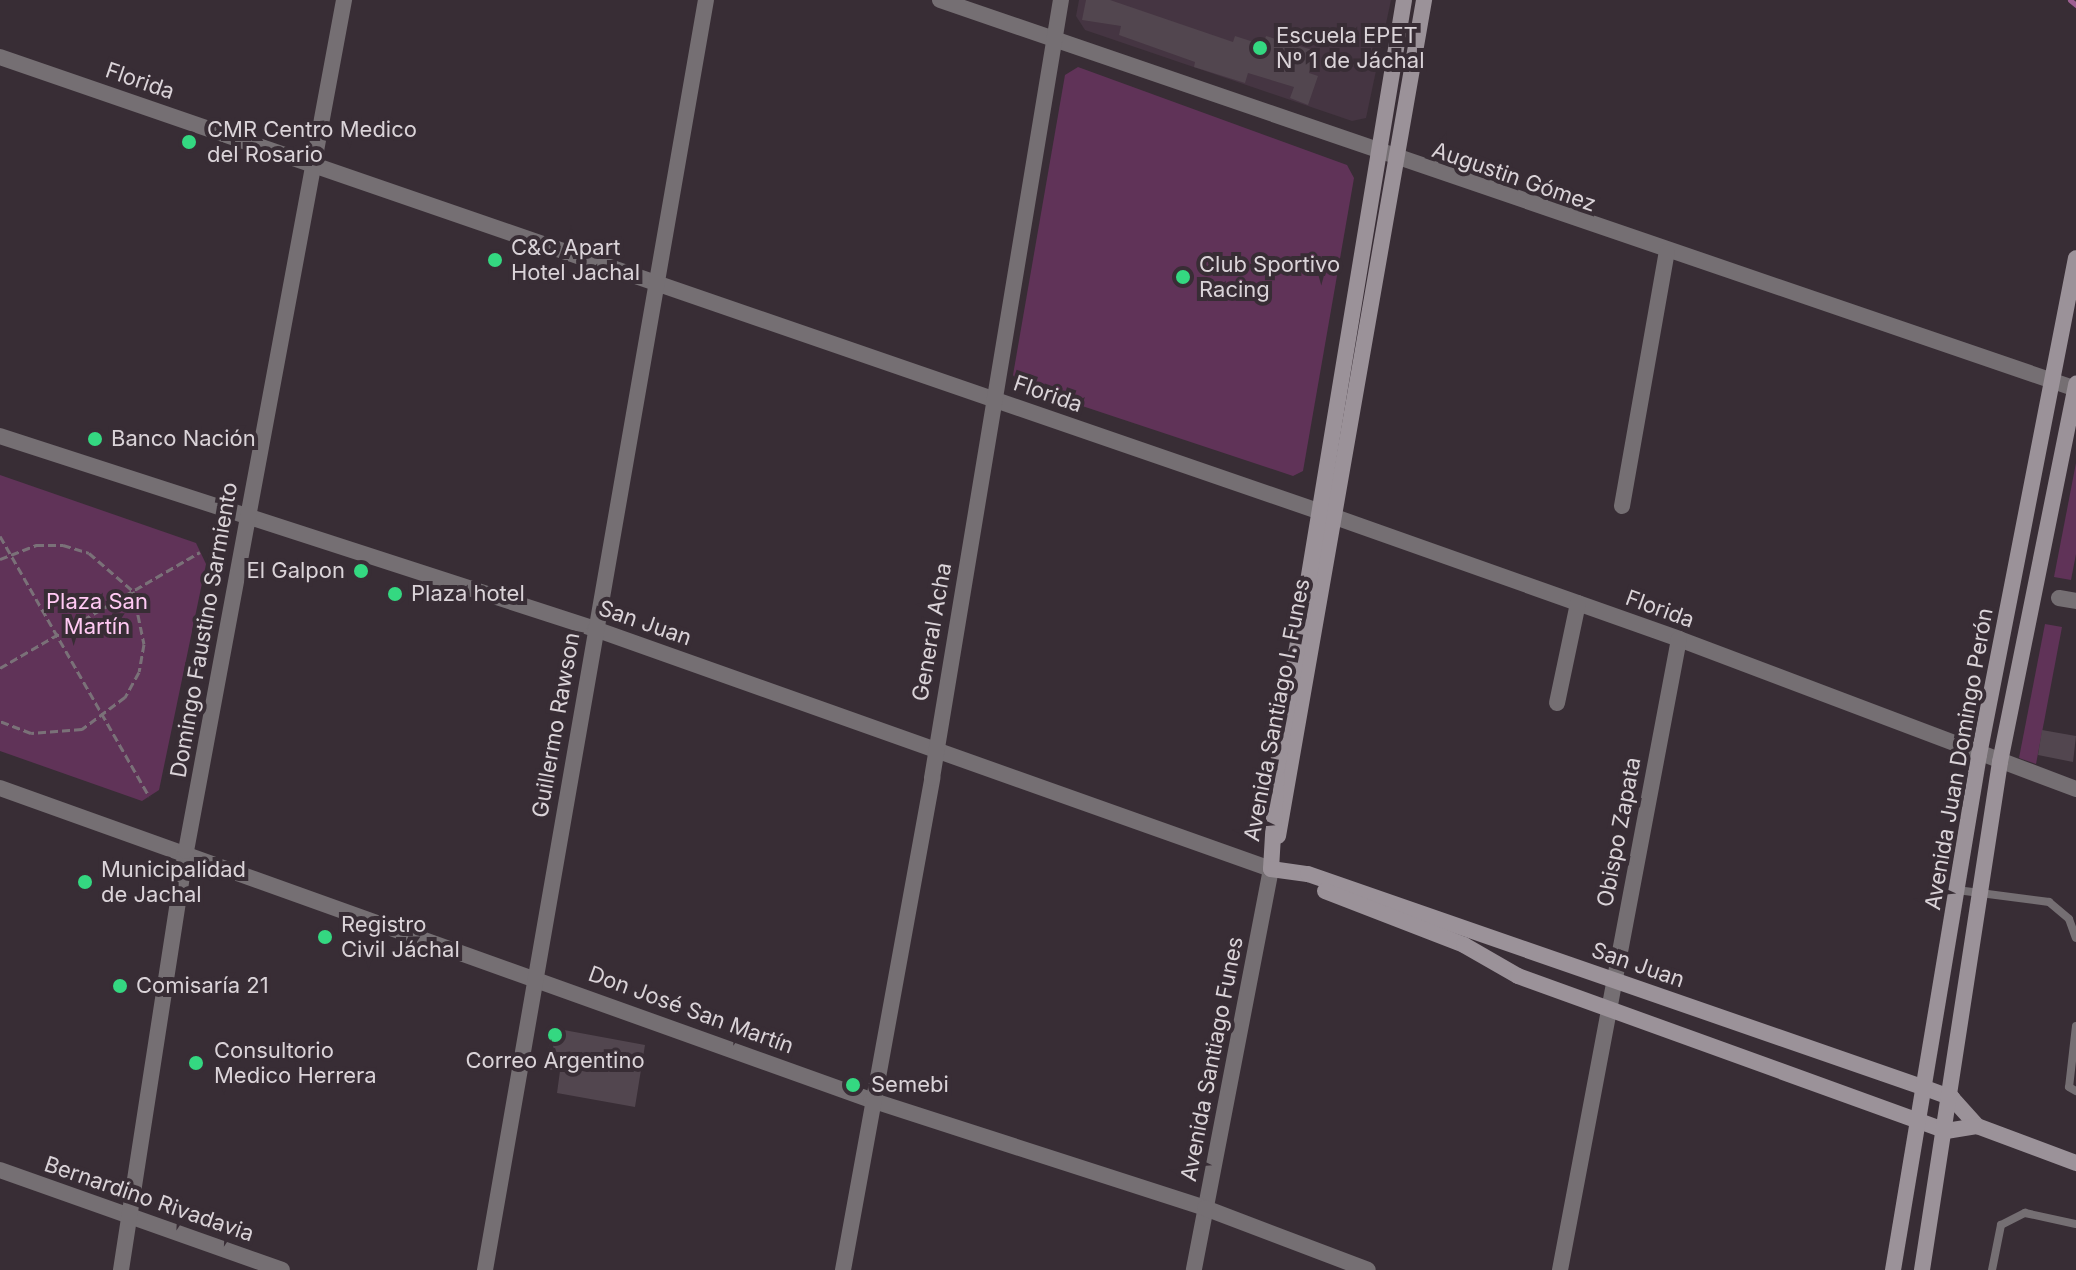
<!DOCTYPE html>
<meta charset="utf-8">
<style>
body{margin:0}
#map{position:relative;width:2076px;height:1270px;overflow:hidden;background:#382d35;font-family:Inter,sans-serif}
div>[style]{position:absolute}
[style*='--x']{left:calc(var(--x)*1px);top:calc(var(--y)*1px);width:calc(var(--w)*1px);rotate:calc(var(--a)*1deg)}
.built>*{inset:0;background:#453542}
.green>*{inset:0;background:#603358}
.stream>*{height:5px;margin:-2.5px;padding:0 2.5px;transform-origin:2.5px;border-radius:2.5px;background:#9e6092}
.building>*{inset:0;background:#52464f}
.path>*{height:3px;margin-top:-1.5px;transform-origin:0;background:repeating-linear-gradient(90deg,#7a7178 0 8px,transparent 0 12px)}
.lane>*{height:8px;margin:-4px;padding:0 4px;transform-origin:4px;border-radius:4px;background:#756f73}
.street>*{height:16px;margin:-8px;padding:0 8px;transform-origin:8px;border-radius:8px;background:#756f73}
.secondary>*{height:16px;margin:-8px;padding:0 8px;transform-origin:8px;border-radius:8px;background:#9b9299}
.dots>*{width:22px;height:22px;translate:-50% -50%;box-sizing:border-box;border:4px solid #382d35;border-radius:50%}
span{translate:-50% -50%;white-space:nowrap;text-align:center;line-height:1.15;-webkit-text-stroke:8px #382d35;paint-order:stroke}
.poi-label{font-size:22px;color:#dad3d8}
.left{translate:0 -50%;text-align:left}
.right{translate:-100% -50%;text-align:right}
.street-label{font-size:22px;color:#dad3d8}
.park-label{font-size:22px;color:#ffc9f3}
</style>
<div id="map">
<div class="built">
<i style="clip-path:polygon(1079px 0,1391px 0,1366px 118px,1352px 121px,1085px 30px,1076px 16px)"></i>
</div>
<div class="green">
<i style="clip-path:polygon(1078px 67px,1347px 165px,1354px 178px,1303px 471px,1293px 476px,1019px 385px,1013px 375px,1065px 75px)"></i>
<i style="clip-path:polygon(2076px 463px,2076px 554px,2071px 580px,2054px 577px)"></i>
<i style="clip-path:polygon(0 475px,196px 543px,206px 564px,159px 790px,142px 801px,0 751px)"></i>
<i style="clip-path:polygon(2045px 624px,2062px 627px,2036px 764px,2019px 758px)"></i>
</div>
<div class="stream">
<i style="--x:2070;--y:0;--w:8;--a:40"></i>
</div>
<div class="building">
<i style="clip-path:polygon(1086px 0,1110px 0,1233px 42px,1235px 36px,1263px 45px,1266px 36px,1316px 51px,1309px 73px,1318px 76px,1308px 105px,1290px 98px,1294px 87px,1248px 73px,1245px 83px,1194px 67px,1195px 62px,1119px 35px,1121px 26px,1082px 20px)"></i>
<i style="clip-path:polygon(2042px 730px,2076px 736px,2073px 762px,2038px 755px)"></i>
<i style="clip-path:polygon(553px 1028px,645px 1045px,635px 1107px,557px 1093px,560px 1071px,544px 1069px)"></i>
</div>
<div class="path">
<i style="--x:0;--y:536;--w:300;--a:60.2"></i>
<i style="--x:0;--y:559;--w:39;--a:-21"></i>
<i style="--x:36;--y:545;--w:27;--a:0"></i>
<i style="--x:63;--y:545;--w:27;--a:17"></i>
<i style="--x:89;--y:553;--w:58;--a:40.8"></i>
<i style="--x:133;--y:591;--w:54;--a:78.3"></i>
<i style="--x:144;--y:644;--w:28;--a:100"></i>
<i style="--x:139;--y:672;--w:29;--a:119"></i>
<i style="--x:125;--y:697;--w:54;--a:143.3"></i>
<i style="--x:82;--y:729;--w:51;--a:175.5"></i>
<i style="--x:31;--y:733;--w:33;--a:-159"></i>
<i style="--x:0;--y:668;--w:231;--a:-30.1"></i>
</div>
<div class="lane">
<i style="--x:1957;--y:890;--w:93;--a:7.4"></i>
<i style="--x:2049;--y:902;--w:26;--a:40"></i>
<i style="--x:2069;--y:919;--w:20;--a:70"></i>
<i style="--x:2076;--y:1026;--w:61;--a:96.5"></i>
<i style="--x:2069;--y:1087;--w:8;--a:30"></i>
<i style="--x:1992;--y:1270;--w:46;--a:-78.7"></i>
<i style="--x:2001;--y:1225;--w:27;--a:-27"></i>
<i style="--x:2025;--y:1213;--w:52;--a:12.2"></i>
</div>
<div class="street">
<i style="--x:940;--y:0;--w:1201;--a:18.9"></i>
<i style="--x:0;--y:57;--w:1412;--a:19.01"></i>
<i style="--x:1335;--y:517;--w:365;--a:19.5"></i>
<i style="--x:1679;--y:639;--w:424;--a:20.7"></i>
<i style="--x:0;--y:436;--w:626;--a:17.97"></i>
<i style="--x:595;--y:629;--w:717;--a:19.55"></i>
<i style="--x:1271;--y:869;--w:408;--a:100.9"></i>
<i style="--x:1622;--y:506;--w:258;--a:-80"></i>
<i style="--x:2059;--y:598;--w:17;--a:10"></i>
<i style="--x:1557;--y:703;--w:102;--a:-78.1"></i>
<i style="--x:0;--y:788;--w:925;--a:19.71"></i>
<i style="--x:871;--y:1100;--w:351;--a:17.9"></i>
<i style="--x:1205;--y:1208;--w:174;--a:20.8"></i>
<i style="--x:0;--y:1170;--w:299;--a:19.5"></i>
<i style="--x:121;--y:1270;--w:424;--a:-81.2"></i>
<i style="--x:186;--y:851;--w:866;--a:-79.48"></i>
<i style="--x:485;--y:1270;--w:1289;--a:-80.13"></i>
<i style="--x:843;--y:1270;--w:500;--a:-79.7"></i>
<i style="--x:932;--y:778;--w:789;--a:-80.59"></i>
<i style="--x:1560;--y:1270;--w:642;--a:-79.32"></i>
</div>
<div class="secondary">
<i style="--x:1278;--y:836;--w:849;--a:-80.09"></i>
<i style="--x:1271;--y:869;--w:100;--a:-86.6"></i>
<i style="--x:1277;--y:769;--w:779;--a:-80.62"></i>
<i style="--x:1271;--y:869;--w:37;--a:8"></i>
<i style="--x:1308;--y:874;--w:653;--a:19.13"></i>
<i style="--x:1925;--y:1088;--w:29;--a:20"></i>
<i style="--x:1952;--y:1098;--w:38;--a:48"></i>
<i style="--x:1977;--y:1126;--w:106;--a:20.5"></i>
<i style="--x:1325;--y:891;--w:149;--a:21.2"></i>
<i style="--x:1464;--y:945;--w:62;--a:29.9"></i>
<i style="--x:1518;--y:976;--w:426;--a:19.9"></i>
<i style="--x:1919;--y:1121;--w:29;--a:20"></i>
<i style="--x:1946;--y:1131;--w:31;--a:-9"></i>
<i style="--x:1893;--y:1270;--w:522;--a:-80.52"></i>
<i style="--x:1979;--y:755;--w:506;--a:-78.96"></i>
<i style="--x:1922;--y:1270;--w:514;--a:-81.27"></i>
<i style="--x:2000;--y:762;--w:386;--a:-78.6"></i>
</div>
<div class="dots">
<i style="left:1260px;top:48px;background:#34d881"></i>
<i style="left:189px;top:142px;background:#34d881"></i>
<i style="left:495px;top:260px;background:#34d881"></i>
<i style="left:1183px;top:277px;background:#34d881"></i>
<i style="left:95px;top:439px;background:#34d881"></i>
<i style="left:361px;top:571px;background:#34d881"></i>
<i style="left:395px;top:594px;background:#34d881"></i>
<i style="left:85px;top:882px;background:#34d881"></i>
<i style="left:325px;top:937px;background:#34d881"></i>
<i style="left:120px;top:986px;background:#34d881"></i>
<i style="left:555px;top:1035px;background:#34d881"></i>
<i style="left:196px;top:1063px;background:#34d881"></i>
<i style="left:853px;top:1085px;background:#34d881"></i>
</div>
<div class="poi-label">
<span class="left" style="left:1276px;top:48px">Escuela EPET<br>Nº 1 de Jáchal</span>
<span class="left" style="left:207px;top:142px">CMR Centro Medico<br>del Rosario</span>
<span class="left" style="left:511px;top:260px">C&amp;C Apart<br>Hotel Jachal</span>
<span class="left" style="left:1199px;top:277px">Club Sportivo<br>Racing</span>
<span class="left" style="left:111px;top:439px">Banco Nación</span>
<span class="right" style="left:345px;top:571px">El Galpon</span>
<span class="left" style="left:411px;top:594px">Plaza hotel</span>
<span class="left" style="left:101px;top:882px">Municipalidad<br>de Jachal</span>
<span class="left" style="left:341px;top:937px">Registro<br>Civil Jáchal</span>
<span class="left" style="left:136px;top:986px">Comisaría 21</span>
<span class="left" style="left:214px;top:1063px">Consultorio<br>Medico Herrera</span>
<span style="left:555px;top:1061px">Correo Argentino</span>
<span class="left" style="left:871px;top:1085px">Semebi</span>
</div>
<div class="street-label">
<span style="left:140px;top:81px;rotate:19deg">Florida</span>
<span style="left:1514px;top:177px;rotate:19deg">Augustin Gómez</span>
<span style="left:1048px;top:394px;rotate:19deg">Florida</span>
<span style="left:1660px;top:609px;rotate:20deg">Florida</span>
<span style="left:645px;top:623px;rotate:19deg">San Juan</span>
<span style="left:204px;top:630px;rotate:-80deg">Domingo Faustino Sarmiento</span>
<span style="left:932px;top:632px;rotate:-80deg">General Acha</span>
<span style="left:1277px;top:710px;rotate:-79deg">Avenida Santiago I. Funes</span>
<span style="left:556px;top:725px;rotate:-80deg">Guillermo Rawson</span>
<span style="left:1959px;top:759px;rotate:-80deg">Avenida Juan Domingo Perón</span>
<span style="left:1619px;top:832px;rotate:-79deg">Obispo Zapata</span>
<span style="left:1638px;top:965px;rotate:19deg">San Juan</span>
<span style="left:691px;top:1010px;rotate:20deg">Don José San Martín</span>
<span style="left:1212px;top:1059px;rotate:-79deg">Avenida Santiago Funes</span>
<span style="left:149px;top:1199px;rotate:19deg">Bernardino Rivadavia</span>
</div>
<div class="park-label">
<span style="left:97px;top:614px">Plaza San<br>Martín</span>
</div>
</div>
